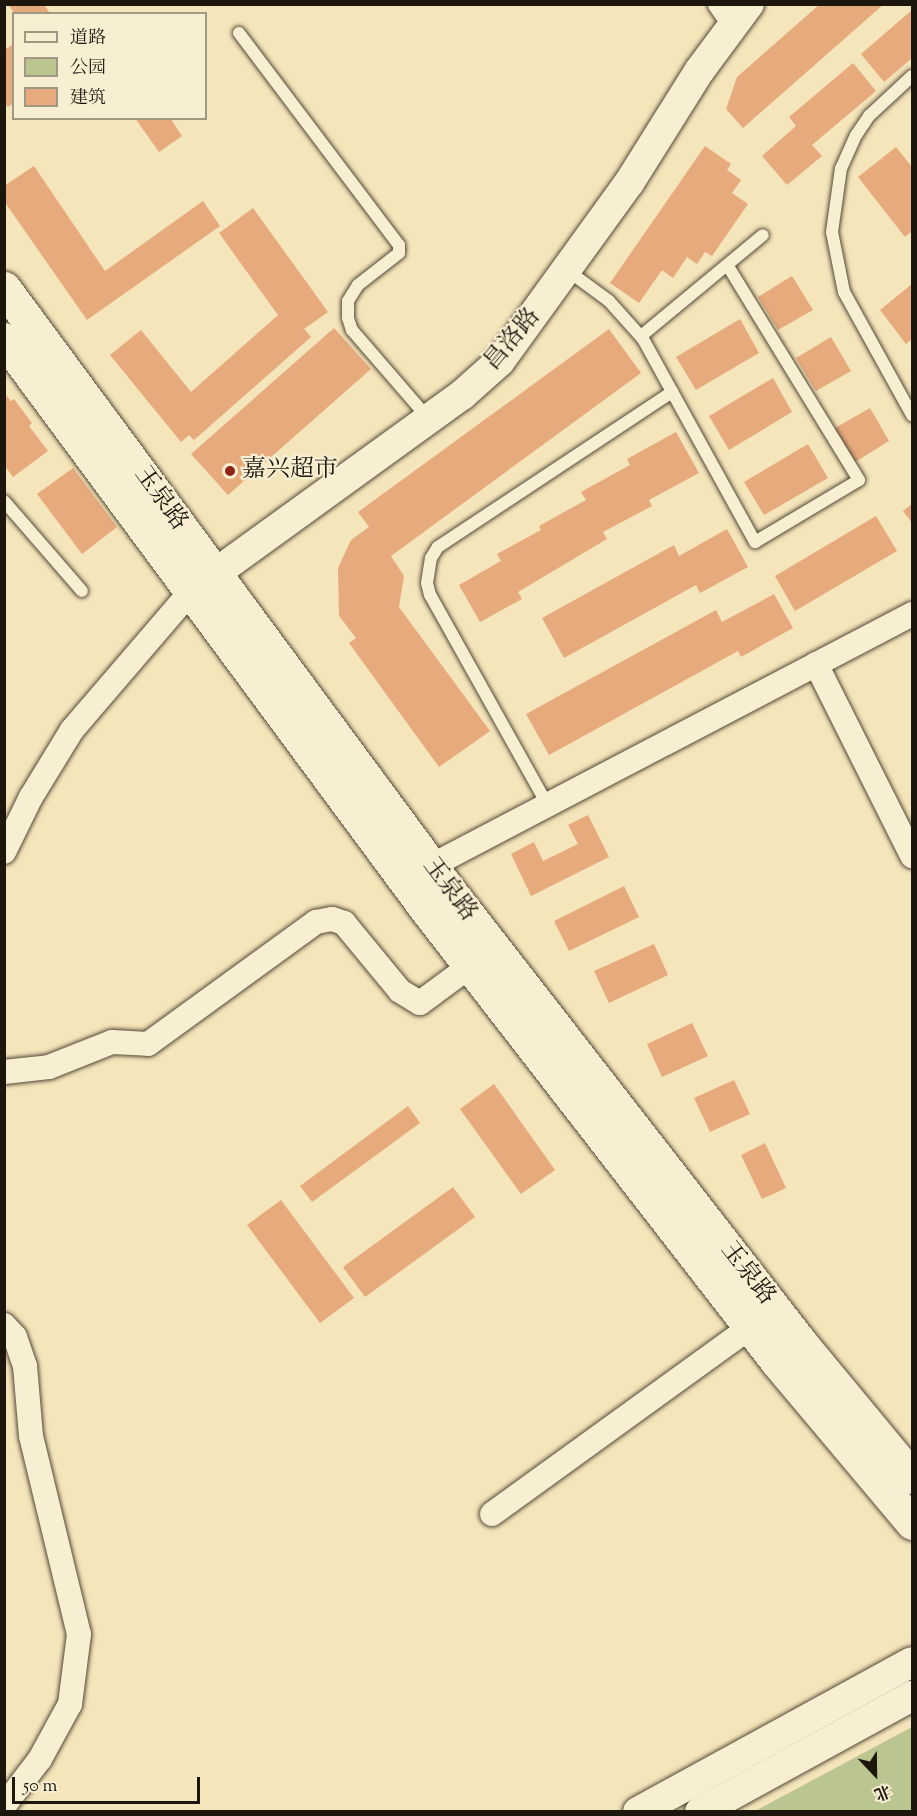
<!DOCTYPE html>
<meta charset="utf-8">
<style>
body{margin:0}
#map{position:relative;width:917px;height:1816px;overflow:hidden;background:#f5e5ba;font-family:"Sorts Mill Goudy","Noto Serif SC",serif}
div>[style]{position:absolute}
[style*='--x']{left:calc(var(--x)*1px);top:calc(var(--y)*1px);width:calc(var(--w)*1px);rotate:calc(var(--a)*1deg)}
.green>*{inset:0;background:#bbc590}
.building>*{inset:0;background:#e6aa7d}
.roads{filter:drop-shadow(0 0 2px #534a38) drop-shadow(0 0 2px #534a38)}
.service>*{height:12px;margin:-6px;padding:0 6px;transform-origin:6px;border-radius:6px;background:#f8eed2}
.minor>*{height:24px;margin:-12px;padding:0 12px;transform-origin:12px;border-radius:12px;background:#f8eed2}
.tertiary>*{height:30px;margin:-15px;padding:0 15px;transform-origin:15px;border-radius:15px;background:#f8eed2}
.secondary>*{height:33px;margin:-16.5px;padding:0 16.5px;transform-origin:16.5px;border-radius:16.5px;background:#f8eed2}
.dots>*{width:16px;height:16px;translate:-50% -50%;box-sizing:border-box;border:3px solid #f8eed2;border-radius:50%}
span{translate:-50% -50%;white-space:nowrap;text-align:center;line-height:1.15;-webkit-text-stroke:4.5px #f8eed2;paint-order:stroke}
.street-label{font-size:24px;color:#1d160d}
.poi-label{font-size:24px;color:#1d160d}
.left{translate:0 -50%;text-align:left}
.frame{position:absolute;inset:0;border:6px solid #1d160d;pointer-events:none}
.legend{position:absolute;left:12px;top:12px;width:195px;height:108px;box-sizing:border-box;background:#f8eed2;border:2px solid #a09883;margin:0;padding:8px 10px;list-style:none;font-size:18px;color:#1d160d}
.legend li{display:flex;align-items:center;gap:12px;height:30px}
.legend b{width:30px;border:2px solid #a09883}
.north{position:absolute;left:845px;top:1744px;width:60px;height:60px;-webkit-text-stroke:4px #f8eed2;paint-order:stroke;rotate:158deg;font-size:16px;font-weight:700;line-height:24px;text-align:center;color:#1d160d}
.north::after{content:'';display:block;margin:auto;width:21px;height:27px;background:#1d160d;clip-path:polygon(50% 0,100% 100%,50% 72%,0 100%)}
.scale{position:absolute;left:12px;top:1777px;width:188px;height:27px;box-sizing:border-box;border:3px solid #1d160d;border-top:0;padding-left:8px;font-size:18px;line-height:21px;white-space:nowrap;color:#1d160d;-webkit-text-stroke:4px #f8eed2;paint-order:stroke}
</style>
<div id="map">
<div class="green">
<i style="clip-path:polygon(912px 1727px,912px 1811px,755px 1811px)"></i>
</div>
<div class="building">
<i style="clip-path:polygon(8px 4px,44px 4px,49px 12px,15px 14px)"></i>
<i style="clip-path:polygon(820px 4px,884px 4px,743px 128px,726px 109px,737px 77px)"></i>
<i style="clip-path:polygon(912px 10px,912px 58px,884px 82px,861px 54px)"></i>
<i style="clip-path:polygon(14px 44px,14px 103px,8px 107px,4px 102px,4px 50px)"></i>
<i style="clip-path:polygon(853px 63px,876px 91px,812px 145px,822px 156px,787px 185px,762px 156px,796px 126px,789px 117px)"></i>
<i style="clip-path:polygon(135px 118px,170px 118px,182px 136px,159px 152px)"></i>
<i style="clip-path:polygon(705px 146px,731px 164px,727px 170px,741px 180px,732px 193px,748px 204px,712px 256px,705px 252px,697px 264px,687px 257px,673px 278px,662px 270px,639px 303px,610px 283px)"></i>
<i style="clip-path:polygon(896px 147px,912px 167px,912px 231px,905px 237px,858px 177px)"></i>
<i style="clip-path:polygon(34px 166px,105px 271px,203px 201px,220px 226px,87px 320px,4px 201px,4px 186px)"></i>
<i style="clip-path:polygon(253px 208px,328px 312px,304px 329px,311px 337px,194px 440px,189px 435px,181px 442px,110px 355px,141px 330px,191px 392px,278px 315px,219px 233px)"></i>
<i style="clip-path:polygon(792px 276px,813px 310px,778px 330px,758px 297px)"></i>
<i style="clip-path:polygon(912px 284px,912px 339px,906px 344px,880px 310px)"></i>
<i style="clip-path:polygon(740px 319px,759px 353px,696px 390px,676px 357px)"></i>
<i style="clip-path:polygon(334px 328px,371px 369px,228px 495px,191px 454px)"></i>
<i style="clip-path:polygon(609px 329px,641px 373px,391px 556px,404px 576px,399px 607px,490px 731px,439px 767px,349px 643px,356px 638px,339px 616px,338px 568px,351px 540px,369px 527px,358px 512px)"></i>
<i style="clip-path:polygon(831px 337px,851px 371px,816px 391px,796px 358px)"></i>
<i style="clip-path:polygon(773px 378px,792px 412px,729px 450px,709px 416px)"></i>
<i style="clip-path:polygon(4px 393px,11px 401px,14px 399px,32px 423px,29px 426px,48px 451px,13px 477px,4px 465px)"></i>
<i style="clip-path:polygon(870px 408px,889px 441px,855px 462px,835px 428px)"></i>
<i style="clip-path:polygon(676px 432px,699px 473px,649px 500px,652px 506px,603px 532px,607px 539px,518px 592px,522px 599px,480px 622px,459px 585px,501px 561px,497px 554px,541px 530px,539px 526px,586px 500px,581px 492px,630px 465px,627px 459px)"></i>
<i style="clip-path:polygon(808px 444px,828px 478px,764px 515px,744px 482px)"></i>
<i style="clip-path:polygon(73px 468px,117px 527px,82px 554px,37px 494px)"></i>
<i style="clip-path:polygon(912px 504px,912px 523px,903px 511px)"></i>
<i style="clip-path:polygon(876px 516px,897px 551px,795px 611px,775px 576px)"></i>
<i style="clip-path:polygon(727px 529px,748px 567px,700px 593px,696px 585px,564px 658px,542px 618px,674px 545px,679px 556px)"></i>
<i style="clip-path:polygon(774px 594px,793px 628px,741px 657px,738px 651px,549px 755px,526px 714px,716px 610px,722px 622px)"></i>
<i style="clip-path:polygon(588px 815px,609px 857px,531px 896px,511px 854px,534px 842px,543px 861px,578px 844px,568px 825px)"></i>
<i style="clip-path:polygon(624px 886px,639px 917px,569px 951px,554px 921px)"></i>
<i style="clip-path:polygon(654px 944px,668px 975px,609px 1003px,594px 971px)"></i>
<i style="clip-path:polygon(692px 1023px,708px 1056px,662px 1077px,647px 1044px)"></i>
<i style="clip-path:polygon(734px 1080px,750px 1114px,710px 1132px,694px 1098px)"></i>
<i style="clip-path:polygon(494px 1084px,555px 1170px,521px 1194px,460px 1109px)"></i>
<i style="clip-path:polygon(408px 1106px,420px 1123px,312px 1202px,300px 1186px)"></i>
<i style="clip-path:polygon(765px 1143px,786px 1188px,762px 1199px,741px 1155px)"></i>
<i style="clip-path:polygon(453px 1187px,475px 1217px,365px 1297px,343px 1267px)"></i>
<i style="clip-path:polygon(281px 1200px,354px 1298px,320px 1323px,247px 1225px)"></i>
</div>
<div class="roads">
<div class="service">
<i style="--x:239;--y:33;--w:266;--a:53"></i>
<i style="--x:399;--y:245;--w:8;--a:90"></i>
<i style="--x:399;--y:253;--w:52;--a:142"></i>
<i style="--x:358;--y:285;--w:19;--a:122"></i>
<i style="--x:348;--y:301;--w:17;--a:90"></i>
<i style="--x:348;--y:318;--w:13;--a:72"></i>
<i style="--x:352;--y:330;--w:116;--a:49.2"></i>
<i style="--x:912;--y:76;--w:59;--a:137.1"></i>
<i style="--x:869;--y:116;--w:23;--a:124"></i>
<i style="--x:856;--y:135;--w:36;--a:114"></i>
<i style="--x:841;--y:168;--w:65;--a:98"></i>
<i style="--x:832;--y:232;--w:61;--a:78.7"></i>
<i style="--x:844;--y:292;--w:141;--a:61.1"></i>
<i style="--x:567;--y:270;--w:52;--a:36.4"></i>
<i style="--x:609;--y:301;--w:51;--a:48.2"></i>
<i style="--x:643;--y:339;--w:232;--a:61.1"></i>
<i style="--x:755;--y:542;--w:121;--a:-30.8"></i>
<i style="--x:859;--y:480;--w:252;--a:-121.5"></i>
<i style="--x:641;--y:336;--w:158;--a:-39.6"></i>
<i style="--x:4;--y:501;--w:119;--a:49.1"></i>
<i style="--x:547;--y:804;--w:240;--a:-119.2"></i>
<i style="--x:430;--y:595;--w:12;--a:-104"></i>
<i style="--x:427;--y:583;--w:25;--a:-81"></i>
<i style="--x:431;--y:558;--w:13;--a:-58"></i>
<i style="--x:438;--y:547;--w:281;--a:-33.5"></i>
</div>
<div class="minor">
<i style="--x:720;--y:4;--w:24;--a:55"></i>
<i style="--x:816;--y:664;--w:215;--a:63.4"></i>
<i style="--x:4;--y:852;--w:61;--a:-63.9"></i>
<i style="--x:31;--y:797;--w:79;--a:-58.5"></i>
<i style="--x:72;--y:730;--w:183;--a:-49.4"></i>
<i style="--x:431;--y:866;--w:543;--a:-27.65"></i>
<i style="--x:4;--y:1072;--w:45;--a:-6.3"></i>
<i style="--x:49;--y:1067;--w:68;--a:-21.6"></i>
<i style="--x:112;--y:1042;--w:36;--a:3"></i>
<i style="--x:148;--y:1044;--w:208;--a:-36"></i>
<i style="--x:316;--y:922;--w:16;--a:-11"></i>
<i style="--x:332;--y:919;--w:13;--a:18"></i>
<i style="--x:344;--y:923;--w:88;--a:50.5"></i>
<i style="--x:400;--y:991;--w:23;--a:31"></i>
<i style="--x:420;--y:1003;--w:62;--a:-36.5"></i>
<i style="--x:4;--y:1325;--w:16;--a:47"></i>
<i style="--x:15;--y:1337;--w:31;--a:71"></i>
<i style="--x:25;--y:1366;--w:70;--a:85.1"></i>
<i style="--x:31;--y:1436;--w:204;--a:76.4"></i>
<i style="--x:79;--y:1634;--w:71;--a:97.3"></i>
<i style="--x:70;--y:1704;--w:63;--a:118.6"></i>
<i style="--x:40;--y:1759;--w:59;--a:127.5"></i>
<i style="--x:492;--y:1514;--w:319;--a:-35.9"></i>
</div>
<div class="tertiary">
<i style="--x:195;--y:588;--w:329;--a:-35.9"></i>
<i style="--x:462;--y:395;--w:51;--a:-41.8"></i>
<i style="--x:500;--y:361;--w:220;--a:-54.1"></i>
<i style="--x:629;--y:183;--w:133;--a:-57.9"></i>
<i style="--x:700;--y:70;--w:82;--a:-53.4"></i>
<i style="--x:638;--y:1812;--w:312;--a:-28.7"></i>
<i style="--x:700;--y:1812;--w:242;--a:-28.7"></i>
</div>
<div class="secondary">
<i style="--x:4;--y:288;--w:749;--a:53.53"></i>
<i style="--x:449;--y:890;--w:574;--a:52.15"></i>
<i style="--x:801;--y:1343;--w:174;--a:50.4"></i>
<i style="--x:4;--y:339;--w:708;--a:53.5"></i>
<i style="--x:425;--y:908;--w:574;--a:52.21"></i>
<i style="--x:777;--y:1362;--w:210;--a:50"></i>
</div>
</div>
<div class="dots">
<i style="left:230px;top:471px;background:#8f2418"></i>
</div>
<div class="street-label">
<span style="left:513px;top:340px;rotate:-50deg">昌洛路</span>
<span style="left:160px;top:499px;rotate:54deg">玉泉路</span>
<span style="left:449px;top:890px;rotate:53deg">玉泉路</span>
<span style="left:747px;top:1274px;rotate:52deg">玉泉路</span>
</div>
<div class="poi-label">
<span class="left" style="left:242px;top:471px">嘉兴超市</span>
</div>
<div class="frame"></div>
<ul class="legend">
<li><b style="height:8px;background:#f8eed2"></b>道路</li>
<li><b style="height:16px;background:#bbc590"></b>公园</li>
<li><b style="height:16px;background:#e6aa7d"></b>建筑</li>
</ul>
<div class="north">北</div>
<div class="scale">50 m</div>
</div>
